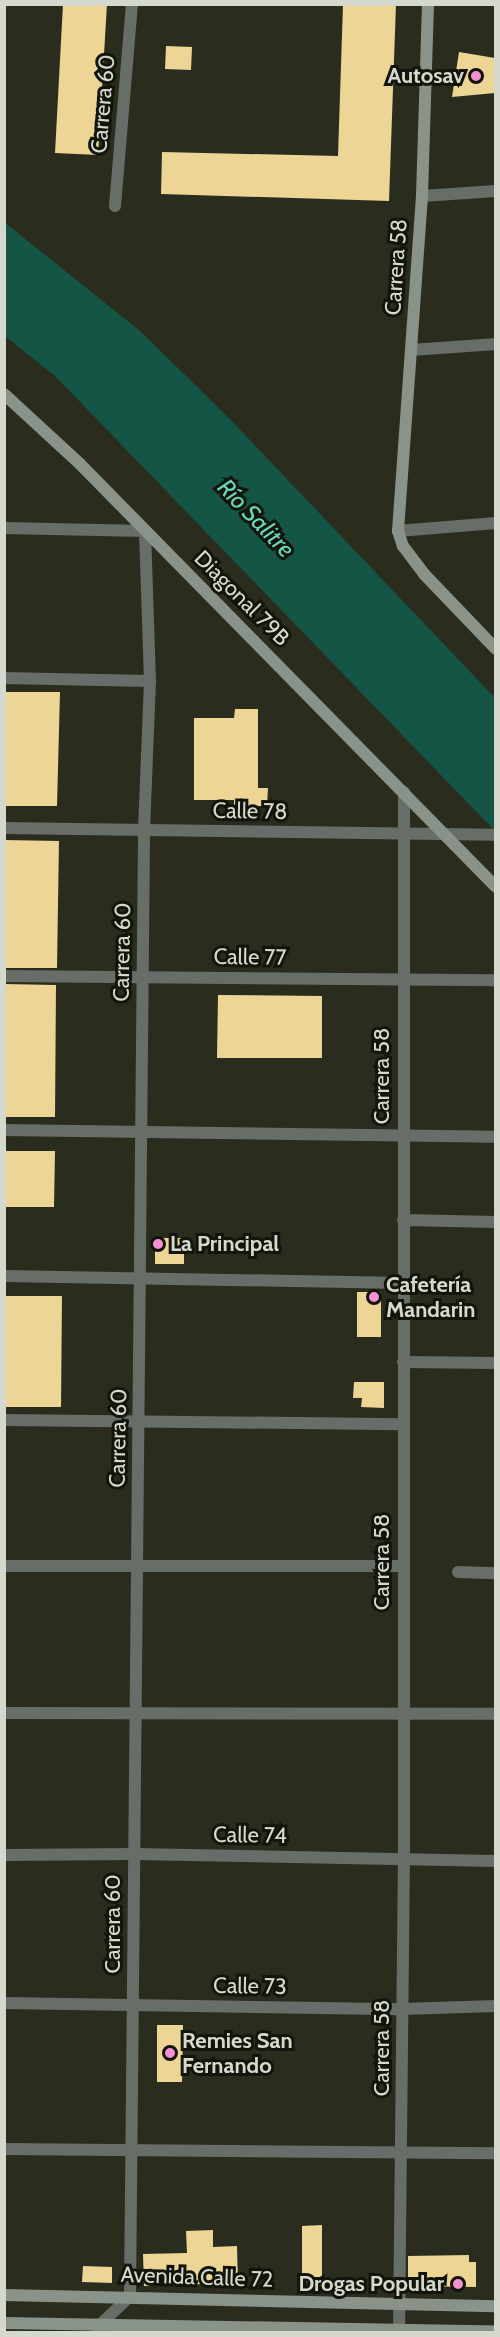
<!DOCTYPE html>
<meta charset="utf-8">
<style>
body{margin:0}
#map{position:relative;width:500px;height:2337px;overflow:hidden;background:#2a2d1d;font-family:Cabin,sans-serif}
div>[style]{position:absolute}
[style*='--x']{left:calc(var(--x)*1px);top:calc(var(--y)*1px);width:calc(var(--w)*1px);rotate:calc(var(--a)*1deg)}
.water>*{inset:0;background:#155545}
.building>*{inset:0;background:#ecd595}
.minor>*{height:12px;margin:-6px;padding:0 6px;transform-origin:6px;border-radius:6px;background:#676e67}
.tertiary>*{height:12px;margin:-6px;padding:0 6px;transform-origin:6px;border-radius:6px;background:#676e67}
.secondary>*{height:12px;margin:-6px;padding:0 6px;transform-origin:6px;border-radius:6px;background:#899389}
.dots>*{width:16px;height:16px;translate:-50% -50%;box-sizing:border-box;border:3px solid #13150d;border-radius:50%}
span{translate:-50% -50%;white-space:nowrap;text-align:center;line-height:1.15;-webkit-text-stroke:6px #13150d;paint-order:stroke}
.poi-label{font-size:22px;color:#d5d8cd;font-weight:700}
.right{translate:-100% -50%;text-align:right}
.left{translate:0 -50%;text-align:left}
.street-label{font-size:22px;color:#d5d8cd}
.water-label{font-size:24px;color:#66d9b9;font-style:italic}
.frame{position:absolute;inset:0;border:6px solid #d5d8cd;pointer-events:none}
</style>
<div id="map">
<div class="water">
<i style="clip-path:polygon(4px 222px,140px 331px,227px 416px,495px 698px,495px 831px,55px 376px,5px 336px)"></i>
</div>
<div class="building">
<i style="clip-path:polygon(63px 4px,107px 4px,98px 155px,55px 153px)"></i>
<i style="clip-path:polygon(343px 4px,396px 4px,389px 201px,161px 194px,162px 152px,338px 156px)"></i>
<i style="clip-path:polygon(166px 46px,192px 47px,191px 70px,165px 69px)"></i>
<i style="clip-path:polygon(459px 52px,495px 58px,495px 93px,452px 97px)"></i>
<i style="clip-path:polygon(4px 692px,60px 692px,57px 806px,4px 806px)"></i>
<i style="clip-path:polygon(235px 709px,258px 709px,258px 788px,268px 788px,267px 806px,234px 806px,234px 800px,194px 800px,194px 718px,234px 718px)"></i>
<i style="clip-path:polygon(4px 840px,59px 841px,57px 968px,4px 968px)"></i>
<i style="clip-path:polygon(4px 984px,56px 985px,55px 1117px,4px 1117px)"></i>
<i style="clip-path:polygon(218px 995px,322px 996px,322px 1058px,217px 1058px)"></i>
<i style="clip-path:polygon(4px 1151px,55px 1151px,54px 1207px,4px 1207px)"></i>
<i style="clip-path:polygon(155px 1238px,184px 1238px,184px 1264px,155px 1264px)"></i>
<i style="clip-path:polygon(357px 1292px,381px 1292px,381px 1337px,357px 1337px)"></i>
<i style="clip-path:polygon(4px 1296px,62px 1296px,61px 1407px,4px 1407px)"></i>
<i style="clip-path:polygon(354px 1382px,384px 1382px,384px 1408px,361px 1407px,362px 1398px,353px 1398px)"></i>
<i style="clip-path:polygon(157px 2025px,183px 2025px,182px 2082px,157px 2082px)"></i>
<i style="clip-path:polygon(322px 2225px,322px 2282px,302px 2282px,302px 2226px)"></i>
<i style="clip-path:polygon(213px 2230px,213px 2247px,237px 2246px,238px 2283px,144px 2286px,143px 2254px,187px 2253px,186px 2231px)"></i>
<i style="clip-path:polygon(469px 2255px,469px 2262px,476px 2262px,476px 2287px,408px 2286px,408px 2256px)"></i>
<i style="clip-path:polygon(83px 2266px,112px 2267px,112px 2283px,82px 2282px)"></i>
</div>
<div class="minor">
<i style="--x:422;--y:196;--w:74;--a:-3.9"></i>
<i style="--x:115;--y:206;--w:203;--a:-85.2"></i>
<i style="--x:411;--y:350;--w:85;--a:-4"></i>
<i style="--x:4;--y:528;--w:141;--a:1.2"></i>
<i style="--x:145;--y:531;--w:150;--a:88.1"></i>
<i style="--x:150;--y:681;--w:149;--a:92.3"></i>
<i style="--x:398;--y:531;--w:98;--a:-4.7"></i>
<i style="--x:4;--y:678;--w:146;--a:1.2"></i>
<i style="--x:4;--y:976;--w:492;--a:0.5"></i>
<i style="--x:4;--y:1130;--w:492;--a:0.8"></i>
<i style="--x:403;--y:1220;--w:93;--a:1.2"></i>
<i style="--x:4;--y:1276;--w:399;--a:1"></i>
<i style="--x:403;--y:1362;--w:93;--a:0.6"></i>
<i style="--x:4;--y:1420;--w:399;--a:0.6"></i>
<i style="--x:4;--y:1566;--w:399;--a:0"></i>
<i style="--x:458;--y:1572;--w:38;--a:2"></i>
<i style="--x:4;--y:1713;--w:492;--a:0.1"></i>
<i style="--x:4;--y:1855;--w:131;--a:-0.4"></i>
<i style="--x:135;--y:1854;--w:361;--a:1.1"></i>
<i style="--x:4;--y:2003;--w:398;--a:0.9"></i>
<i style="--x:402;--y:2009;--w:94;--a:-1.8"></i>
<i style="--x:4;--y:2149;--w:492;--a:0.5"></i>
<i style="--x:399;--y:2332;--w:472;--a:-89.4"></i>
<i style="--x:404;--y:1860;--w:1068;--a:-90"></i>
</div>
<div class="tertiary">
<i style="--x:4;--y:828;--w:492;--a:0.8"></i>
<i style="--x:98;--y:2332;--w:9;--a:-69"></i>
<i style="--x:101;--y:2324;--w:40;--a:-44"></i>
<i style="--x:130;--y:2296;--w:1466;--a:-89.45"></i>
</div>
<div class="secondary">
<i style="--x:428;--y:4;--w:192;--a:91.8"></i>
<i style="--x:422;--y:196;--w:336;--a:94.1"></i>
<i style="--x:398;--y:531;--w:16;--a:72"></i>
<i style="--x:403;--y:546;--w:35;--a:53"></i>
<i style="--x:424;--y:574;--w:104;--a:46.2"></i>
<i style="--x:4;--y:394;--w:103;--a:42.6"></i>
<i style="--x:80;--y:464;--w:593;--a:45.48"></i>
<i style="--x:4;--y:2295;--w:492;--a:1.3"></i>
<i style="--x:4;--y:2323;--w:492;--a:1"></i>
</div>
<div class="dots">
<i style="left:476px;top:76px;background:#f491d3"></i>
<i style="left:158px;top:1244px;background:#f491d3"></i>
<i style="left:374px;top:1297px;background:#f491d3"></i>
<i style="left:170px;top:2053px;background:#f491d3"></i>
<i style="left:458px;top:2284px;background:#f491d3"></i>
</div>
<div class="poi-label">
<span class="right" style="left:464px;top:76px">Autosav</span>
<span class="left" style="left:170px;top:1244px">La Principal</span>
<span class="left" style="left:386px;top:1297px">Cafetería<br>Mandarin</span>
<span class="left" style="left:182px;top:2053px">Remies San<br>Fernando</span>
<span class="right" style="left:444px;top:2284px">Drogas Popular</span>
</div>
<div class="street-label">
<span style="left:103px;top:104px;rotate:-85deg">Carrera 60</span>
<span style="left:396px;top:267px;rotate:-86deg">Carrera 58</span>
<span style="left:242px;top:598px;rotate:45deg">Diagonal 79B</span>
<span style="left:250px;top:811px;rotate:1deg">Calle 78</span>
<span style="left:122px;top:952px;rotate:-89deg">Carrera 60</span>
<span style="left:250px;top:957px;rotate:1deg">Calle 77</span>
<span style="left:382px;top:1076px;rotate:-90deg">Carrera 58</span>
<span style="left:118px;top:1438px;rotate:-89deg">Carrera 60</span>
<span style="left:382px;top:1562px;rotate:-90deg">Carrera 58</span>
<span style="left:250px;top:1835px;rotate:1deg">Calle 74</span>
<span style="left:113px;top:1924px;rotate:-90deg">Carrera 60</span>
<span style="left:250px;top:1986px;rotate:1deg">Calle 73</span>
<span style="left:382px;top:2048px;rotate:-90deg">Carrera 58</span>
<span style="left:197px;top:2277px;rotate:2deg">Avenida Calle 72</span>
</div>
<div class="water-label">
<span style="left:256px;top:518px;rotate:46deg">Río Salitre</span>
</div>
<div class="frame"></div>
</div>
